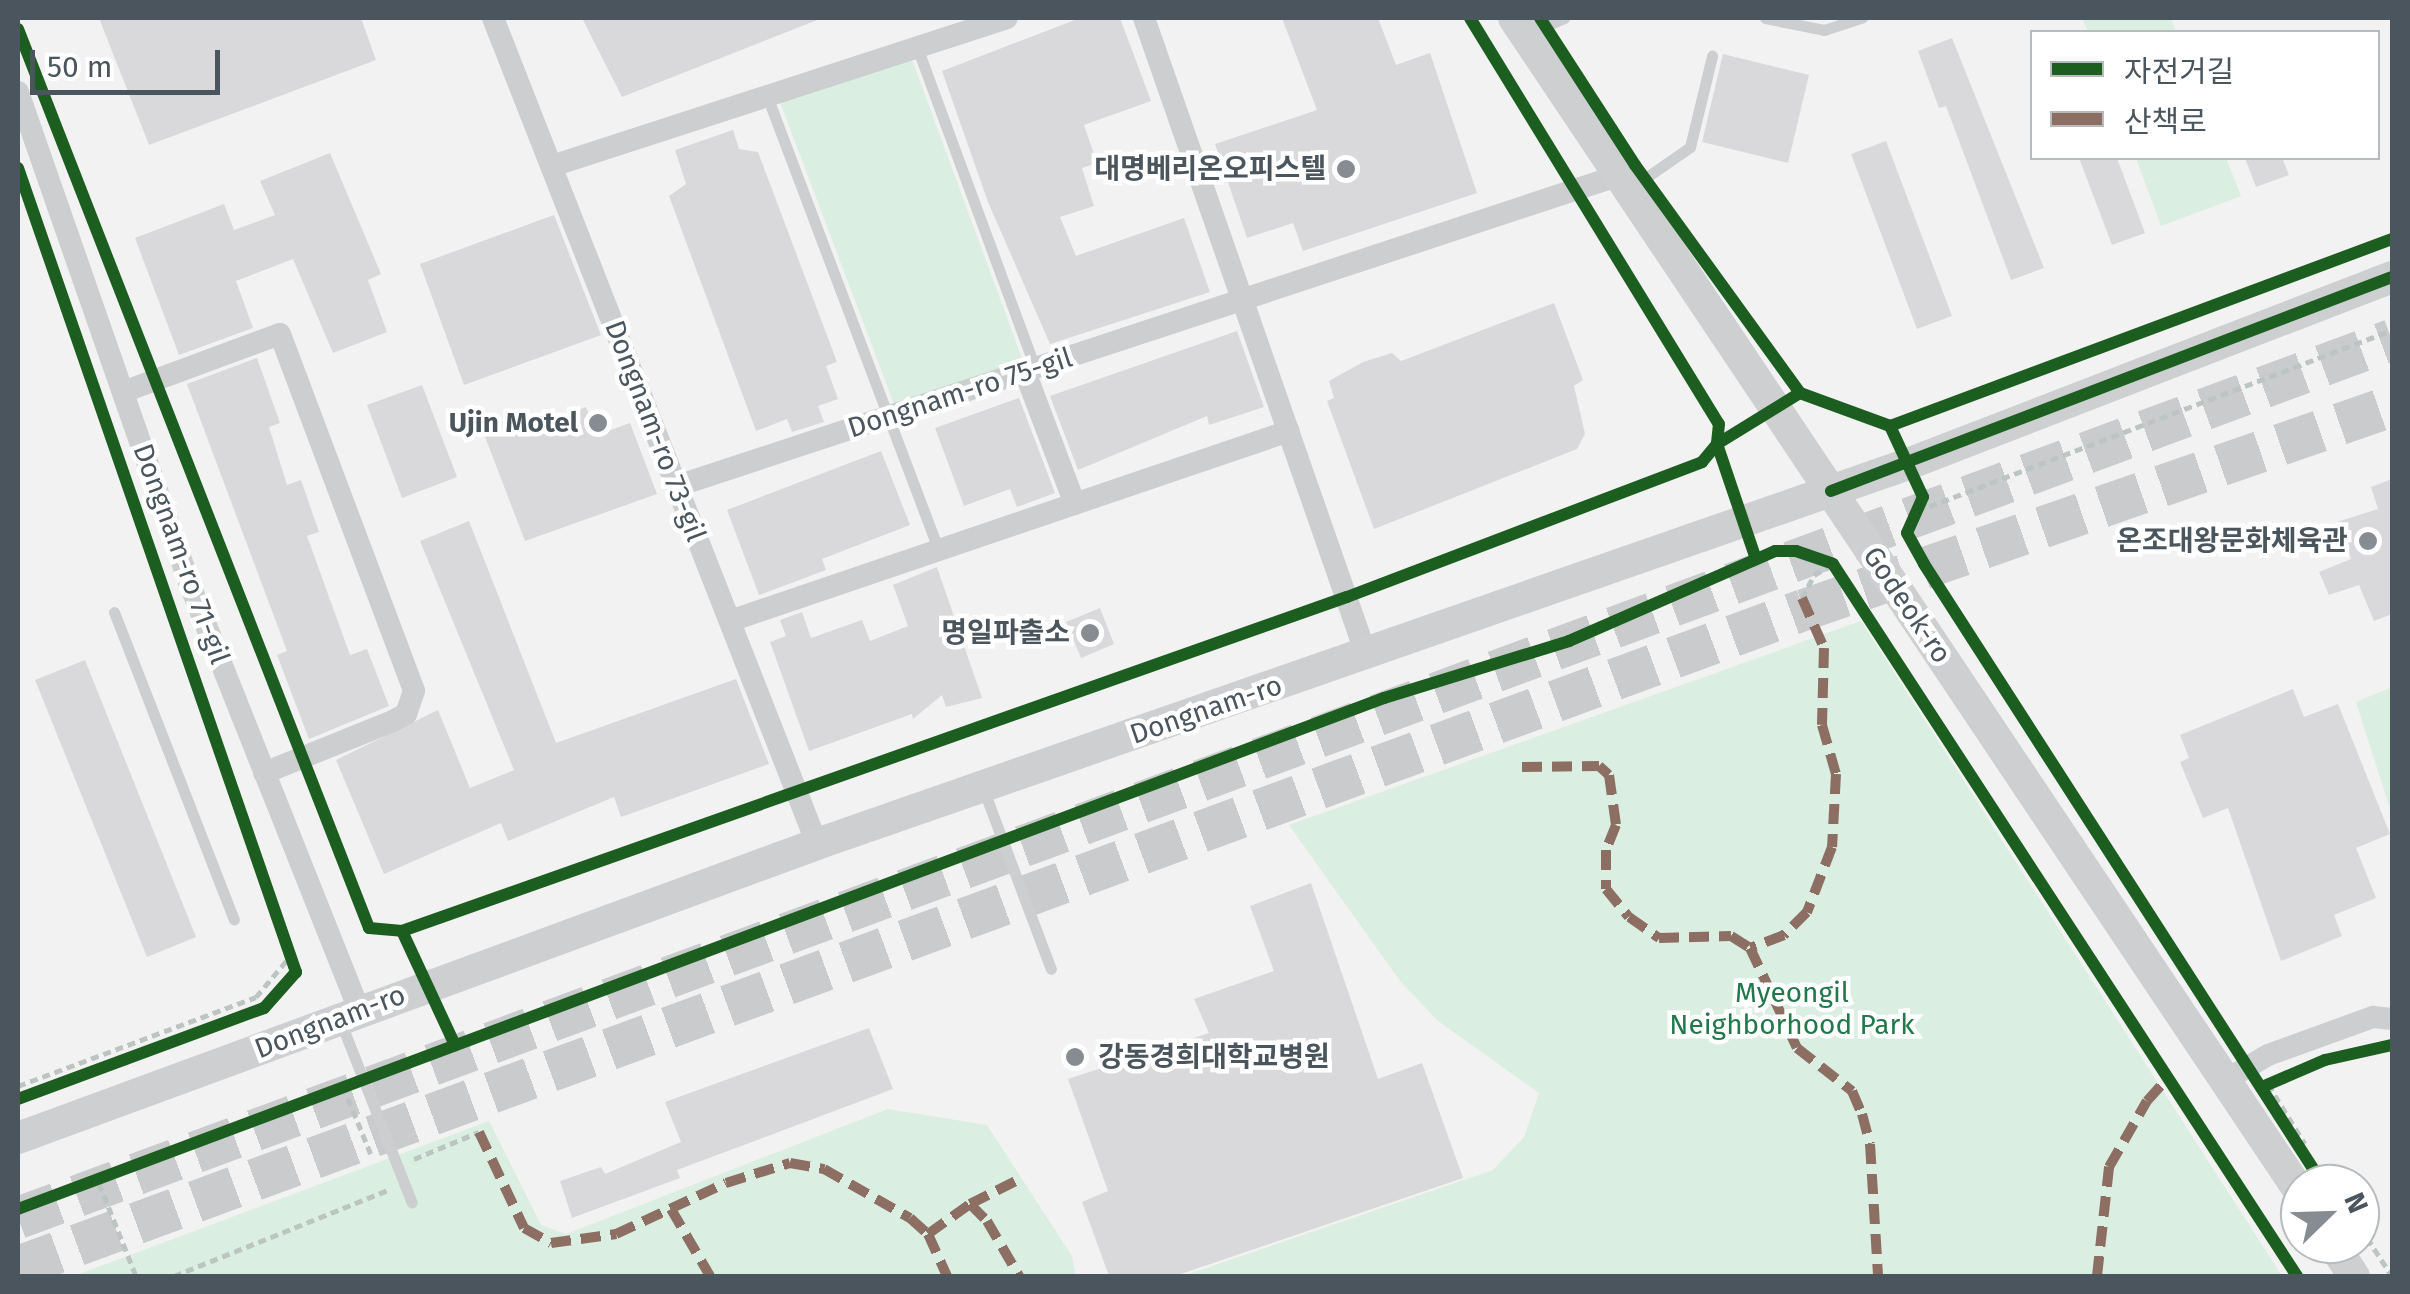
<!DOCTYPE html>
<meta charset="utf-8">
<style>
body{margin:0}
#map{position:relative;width:2410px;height:1294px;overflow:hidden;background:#f3f2f2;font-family:"Fira Sans","Noto Sans KR",sans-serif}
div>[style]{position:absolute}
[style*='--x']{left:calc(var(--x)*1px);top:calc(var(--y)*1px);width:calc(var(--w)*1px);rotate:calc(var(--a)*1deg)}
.green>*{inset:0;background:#daeee1}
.building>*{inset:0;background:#d9d9db}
.highway-tunnel>*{height:42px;margin-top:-21px;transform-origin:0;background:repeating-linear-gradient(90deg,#c9cbcd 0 42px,transparent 0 63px)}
.path>*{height:5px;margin-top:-2.5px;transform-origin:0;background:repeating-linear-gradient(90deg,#bcc5c2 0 8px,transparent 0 13px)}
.lane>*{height:11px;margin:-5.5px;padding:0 5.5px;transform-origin:5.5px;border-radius:5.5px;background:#ccced0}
.street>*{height:22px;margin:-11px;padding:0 11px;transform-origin:11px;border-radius:11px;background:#ccced0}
.secondary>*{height:32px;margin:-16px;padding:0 16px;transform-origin:16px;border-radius:16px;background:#cdcfd1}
.quiet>*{height:10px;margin-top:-5px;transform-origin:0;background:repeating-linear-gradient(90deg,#8d6e63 0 20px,transparent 0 30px)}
.cycleway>*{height:12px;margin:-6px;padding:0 6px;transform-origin:6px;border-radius:6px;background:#1b5e20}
.dots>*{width:28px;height:28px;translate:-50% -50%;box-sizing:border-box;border:5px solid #fff;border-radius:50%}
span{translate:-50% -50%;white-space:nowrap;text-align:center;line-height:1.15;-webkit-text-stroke:9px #fff;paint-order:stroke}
.poi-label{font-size:28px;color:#4b555d;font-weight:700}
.right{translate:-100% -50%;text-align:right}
.left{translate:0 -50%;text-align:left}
.street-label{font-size:28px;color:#4b555d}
.park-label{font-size:28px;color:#22784a}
.frame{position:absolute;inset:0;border:20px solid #4b555d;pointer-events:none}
.legend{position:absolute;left:2030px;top:30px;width:350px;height:130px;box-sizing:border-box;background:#fff;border:2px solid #b7bbbe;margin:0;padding:12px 18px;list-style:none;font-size:30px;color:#4b555d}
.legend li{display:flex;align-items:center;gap:20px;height:50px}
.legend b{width:50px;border:2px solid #b7bbbe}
.north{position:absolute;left:2280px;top:1164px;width:100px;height:100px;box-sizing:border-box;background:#fff;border:2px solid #b7bbbe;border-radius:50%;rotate:67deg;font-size:28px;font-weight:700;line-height:40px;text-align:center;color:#4b555d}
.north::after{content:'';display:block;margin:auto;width:35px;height:45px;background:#868c91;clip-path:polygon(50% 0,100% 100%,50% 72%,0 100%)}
.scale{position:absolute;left:30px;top:50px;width:190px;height:45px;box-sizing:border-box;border:5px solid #4b555d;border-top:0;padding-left:12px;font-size:30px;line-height:35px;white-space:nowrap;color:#4b555d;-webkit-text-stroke:8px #fff;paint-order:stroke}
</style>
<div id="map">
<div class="green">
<i style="clip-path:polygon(2082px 18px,2171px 18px,2176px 32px,2088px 32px)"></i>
<i style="clip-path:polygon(911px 57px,1023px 361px,894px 404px,780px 102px)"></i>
<i style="clip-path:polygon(2136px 158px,2226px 158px,2241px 196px,2161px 226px)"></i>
<i style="clip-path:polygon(1861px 621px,2282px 1276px,1183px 1276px,1493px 1170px,1524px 1137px,1539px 1093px,1438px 1021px,1400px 981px,1289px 825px)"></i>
<i style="clip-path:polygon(2392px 687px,2392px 815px,2356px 702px)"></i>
<i style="clip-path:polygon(888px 1109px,987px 1125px,1072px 1256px,1076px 1276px,74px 1276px,489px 1121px,541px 1225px,566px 1234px)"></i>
</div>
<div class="building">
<i style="clip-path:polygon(99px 18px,361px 18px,376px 60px,149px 145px)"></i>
<i style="clip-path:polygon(582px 18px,820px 18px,820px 19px,622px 97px)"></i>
<i style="clip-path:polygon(1080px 18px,1120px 18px,1151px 101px,1084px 125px,1097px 163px,1082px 168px,1094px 206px,1060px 217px,1076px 256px,1184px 218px,1210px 292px,1050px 344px,988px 202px,942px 71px)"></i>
<i style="clip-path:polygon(1282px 18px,1378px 18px,1396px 65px,1430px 53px,1477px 193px,1303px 251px,1293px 223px,1247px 238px,1215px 144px,1317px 110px)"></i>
<i style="clip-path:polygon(1952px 38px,2044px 268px,2011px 280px,1946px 106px,1939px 108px,1918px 51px)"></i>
<i style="clip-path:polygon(1723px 54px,1809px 75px,1788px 163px,1702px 142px)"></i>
<i style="clip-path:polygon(733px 130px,739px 149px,758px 152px,837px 362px,826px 366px,838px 399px,818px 406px,824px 422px,792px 432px,787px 419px,756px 431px,669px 196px,686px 184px,675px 150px)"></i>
<i style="clip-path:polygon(1886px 141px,1952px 316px,1917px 329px,1851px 154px)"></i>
<i style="clip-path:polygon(330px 153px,381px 274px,368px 280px,387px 332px,333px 353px,293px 259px,236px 281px,253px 328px,179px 355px,135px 238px,224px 204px,234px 230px,275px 215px,260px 181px)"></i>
<i style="clip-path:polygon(2079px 158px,2117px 158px,2145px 233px,2112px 245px)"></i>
<i style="clip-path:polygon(2245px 158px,2282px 158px,2289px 175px,2256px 187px)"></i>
<i style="clip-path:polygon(554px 215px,601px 335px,464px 385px,420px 264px)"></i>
<i style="clip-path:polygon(1554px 303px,1583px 380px,1574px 386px,1585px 434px,1577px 449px,1374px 529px,1327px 401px,1334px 398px,1329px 381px,1363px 362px,1392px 353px,1401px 361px)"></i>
<i style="clip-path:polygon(1237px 331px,1264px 407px,1209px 425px,1207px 416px,1078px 470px,1050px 396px)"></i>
<i style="clip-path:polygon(257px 358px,280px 423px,269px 427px,287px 485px,301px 480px,319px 532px,307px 536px,350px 655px,367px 649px,389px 706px,309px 739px,277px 655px,287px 651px,187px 384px)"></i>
<i style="clip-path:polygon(422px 385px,457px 477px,402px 498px,367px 405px)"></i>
<i style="clip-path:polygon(1019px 398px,1055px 493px,1017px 507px,1010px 489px,964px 506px,935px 428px)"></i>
<i style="clip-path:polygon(586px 407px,597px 435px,630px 423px,657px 494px,525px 541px,482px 429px,525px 413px,531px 428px)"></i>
<i style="clip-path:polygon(881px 451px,910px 525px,822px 559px,826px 570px,759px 595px,727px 510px)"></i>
<i style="clip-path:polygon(2392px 479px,2392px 614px,2374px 621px,2359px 585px,2329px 595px,2319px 572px,2351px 559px,2337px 522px,2378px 509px,2371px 487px)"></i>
<i style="clip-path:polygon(469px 521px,556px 743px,736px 679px,769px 764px,621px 817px,614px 797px,508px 841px,501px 823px,384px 874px,336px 760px,438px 710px,470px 788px,514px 770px,420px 541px)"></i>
<i style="clip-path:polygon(937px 567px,982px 698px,946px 707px,942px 695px,913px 719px,912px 714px,809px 751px,770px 642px,786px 636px,780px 620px,802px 612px,811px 638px,862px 620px,870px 641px,908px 626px,893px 585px)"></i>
<i style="clip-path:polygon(1100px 608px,1114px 644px,1081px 658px,1066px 622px)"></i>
<i style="clip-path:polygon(85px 660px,196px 937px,147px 957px,35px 680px)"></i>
<i style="clip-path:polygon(2293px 689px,2304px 717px,2338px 704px,2390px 834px,2356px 848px,2376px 898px,2334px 915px,2342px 936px,2281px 961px,2228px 808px,2203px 818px,2180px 762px,2189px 758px,2180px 735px)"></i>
<i style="clip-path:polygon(1311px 883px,1378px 1079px,1422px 1063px,1463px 1178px,1175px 1276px,1109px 1276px,1082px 1202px,1108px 1191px,1068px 1079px,1209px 1033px,1194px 999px,1274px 971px,1250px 906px)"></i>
<i style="clip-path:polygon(869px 1028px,893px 1089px,677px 1170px,680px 1178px,572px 1218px,560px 1181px,601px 1167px,605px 1174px,681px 1142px,665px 1102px)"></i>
</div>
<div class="highway-tunnel">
<i style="--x:18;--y:1218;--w:2531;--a:-20.3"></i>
<i style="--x:18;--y:1267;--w:1903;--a:-20.2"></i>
<i style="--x:1804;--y:610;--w:622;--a:-19.13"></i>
</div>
<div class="path">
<i style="--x:1917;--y:511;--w:508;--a:-20.86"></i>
<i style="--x:1756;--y:559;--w:10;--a:84"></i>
<i style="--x:1802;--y:598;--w:26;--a:-62"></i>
<i style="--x:1814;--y:575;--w:22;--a:-30"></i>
<i style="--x:2268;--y:1084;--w:70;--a:58.3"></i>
<i style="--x:18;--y:1086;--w:254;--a:-20.5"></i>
<i style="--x:256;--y:997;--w:56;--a:-50.1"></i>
<i style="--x:343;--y:1086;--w:77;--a:67.8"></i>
<i style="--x:414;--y:1159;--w:70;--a:-22.6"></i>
<i style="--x:99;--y:1183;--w:100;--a:68.3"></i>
<i style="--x:2360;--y:1227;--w:59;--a:56.9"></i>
<i style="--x:174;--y:1276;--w:233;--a:-21.9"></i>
</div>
<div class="lane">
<i style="--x:1765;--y:18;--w:60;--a:11.5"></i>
<i style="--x:1824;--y:30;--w:40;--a:-18"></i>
<i style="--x:1529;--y:33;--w:38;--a:-23"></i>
<i style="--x:917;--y:47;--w:342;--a:69.8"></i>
<i style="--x:767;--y:96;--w:485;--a:69.3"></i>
<i style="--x:1631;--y:188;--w:72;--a:-34.8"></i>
<i style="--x:1690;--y:147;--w:94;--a:-76.4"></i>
<i style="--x:114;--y:612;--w:330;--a:68.7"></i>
<i style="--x:984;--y:791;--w:190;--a:69.4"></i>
<i style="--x:341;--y:1023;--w:193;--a:68.5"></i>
</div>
<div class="street">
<i style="--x:493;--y:18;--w:887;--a:68.58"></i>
<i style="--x:1144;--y:18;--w:674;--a:70.76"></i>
<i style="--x:18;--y:92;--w:522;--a:70.77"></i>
<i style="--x:190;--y:585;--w:457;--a:68.3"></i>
<i style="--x:552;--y:166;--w:478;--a:-18"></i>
<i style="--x:1025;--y:372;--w:141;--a:69.3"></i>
<i style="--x:123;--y:392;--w:167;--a:-20.3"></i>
<i style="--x:280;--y:334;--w:381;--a:69.4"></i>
<i style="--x:414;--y:691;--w:24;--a:109"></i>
<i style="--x:406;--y:714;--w:15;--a:152"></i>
<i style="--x:393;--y:721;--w:139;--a:158"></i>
<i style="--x:677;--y:486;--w:993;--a:-18.25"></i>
<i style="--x:730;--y:621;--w:590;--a:-18.77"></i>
<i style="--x:2226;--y:1080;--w:49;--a:-30.8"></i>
<i style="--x:2268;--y:1055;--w:112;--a:-19.9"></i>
<i style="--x:2373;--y:1017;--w:19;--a:6"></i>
</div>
<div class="secondary">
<i style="--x:1514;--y:18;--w:1413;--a:56.2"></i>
<i style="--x:18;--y:1138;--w:851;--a:-20.2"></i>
<i style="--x:817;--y:844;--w:1155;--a:-19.2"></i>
<i style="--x:1908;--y:464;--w:519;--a:-21.12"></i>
<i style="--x:2333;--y:1244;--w:38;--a:57"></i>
</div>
<div class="quiet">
<i style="--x:1802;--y:598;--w:55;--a:66.3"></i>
<i style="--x:1824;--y:648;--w:77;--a:91.5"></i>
<i style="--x:1822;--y:725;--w:51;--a:74.1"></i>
<i style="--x:1836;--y:774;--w:73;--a:93.1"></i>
<i style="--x:1832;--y:847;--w:70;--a:111"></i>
<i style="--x:1807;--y:912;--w:33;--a:135"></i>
<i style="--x:1784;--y:935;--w:36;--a:159"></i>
<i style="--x:1750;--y:948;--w:110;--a:64.8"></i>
<i style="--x:1797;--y:1048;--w:70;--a:38"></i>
<i style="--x:1852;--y:1091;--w:25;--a:67"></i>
<i style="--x:1862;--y:1114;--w:31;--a:75"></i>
<i style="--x:1870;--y:1144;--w:132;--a:86.5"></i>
<i style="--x:1522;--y:767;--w:77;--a:-0.7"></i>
<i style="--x:1599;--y:766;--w:13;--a:42"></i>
<i style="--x:1609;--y:775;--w:50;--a:82"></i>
<i style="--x:1616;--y:825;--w:27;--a:112"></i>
<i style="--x:1606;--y:850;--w:39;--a:90"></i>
<i style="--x:1606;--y:889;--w:36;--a:51"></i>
<i style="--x:1629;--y:917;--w:37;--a:35"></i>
<i style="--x:1659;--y:938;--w:72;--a:-1.6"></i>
<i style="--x:1731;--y:936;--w:22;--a:32"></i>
<i style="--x:479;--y:1132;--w:106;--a:64.9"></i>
<i style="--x:524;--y:1228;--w:31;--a:29"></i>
<i style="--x:551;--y:1243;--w:66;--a:-7.9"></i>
<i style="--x:616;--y:1234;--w:121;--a:-24.9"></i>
<i style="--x:726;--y:1183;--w:67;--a:-17.4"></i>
<i style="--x:790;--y:1163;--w:35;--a:10"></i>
<i style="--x:824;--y:1169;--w:99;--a:29.7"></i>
<i style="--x:910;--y:1218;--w:24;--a:42"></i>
<i style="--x:928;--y:1234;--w:46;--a:65.7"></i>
<i style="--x:970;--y:1204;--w:58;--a:-26.6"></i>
<i style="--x:671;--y:1209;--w:78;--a:59.8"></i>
<i style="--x:928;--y:1234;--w:52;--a:-35.5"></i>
<i style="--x:970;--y:1204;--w:24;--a:45"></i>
<i style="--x:987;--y:1221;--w:64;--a:59.8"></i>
<i style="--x:2097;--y:1276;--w:110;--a:-83.7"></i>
<i style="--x:2109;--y:1167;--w:76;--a:-60.1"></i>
<i style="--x:2147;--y:1101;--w:31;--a:-48"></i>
</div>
<div class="cycleway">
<i style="--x:1470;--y:18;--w:476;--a:58.5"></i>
<i style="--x:1719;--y:424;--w:20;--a:96"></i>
<i style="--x:1717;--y:444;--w:121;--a:71.3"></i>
<i style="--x:1540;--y:18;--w:175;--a:57.1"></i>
<i style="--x:1635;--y:165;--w:281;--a:54.1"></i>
<i style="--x:1800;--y:393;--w:96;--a:20.1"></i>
<i style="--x:1890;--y:426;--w:536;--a:-20.43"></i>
<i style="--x:18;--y:29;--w:965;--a:68.67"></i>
<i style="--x:369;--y:928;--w:33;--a:5"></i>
<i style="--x:402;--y:931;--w:1002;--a:-19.47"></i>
<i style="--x:1347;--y:597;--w:380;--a:-20.8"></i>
<i style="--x:1702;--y:462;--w:23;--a:-50"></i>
<i style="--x:1717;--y:444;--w:97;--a:-31.6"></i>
<i style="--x:18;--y:168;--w:851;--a:70.93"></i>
<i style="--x:296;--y:972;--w:48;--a:131.6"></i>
<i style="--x:264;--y:1008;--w:262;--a:159.7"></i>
<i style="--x:1890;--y:426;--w:78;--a:65.1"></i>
<i style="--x:1923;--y:497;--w:39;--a:114"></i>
<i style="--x:1907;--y:533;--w:35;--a:61"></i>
<i style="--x:1924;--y:564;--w:737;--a:57.24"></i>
<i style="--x:1831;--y:491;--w:600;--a:-20.88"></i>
<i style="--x:402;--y:931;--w:126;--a:65.1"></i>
<i style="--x:2262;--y:1087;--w:69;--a:-23.2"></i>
<i style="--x:2325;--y:1060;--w:69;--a:-12.6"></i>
<i style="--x:18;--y:1209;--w:1458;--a:-20.51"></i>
<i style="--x:1384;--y:698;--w:194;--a:-17.1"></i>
<i style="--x:1569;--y:641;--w:225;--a:-23.6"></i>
<i style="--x:1775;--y:551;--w:21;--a:0"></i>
<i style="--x:1796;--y:551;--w:39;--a:19"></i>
<i style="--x:1833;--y:564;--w:850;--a:56.91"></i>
</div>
<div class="dots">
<i style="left:1346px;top:169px;background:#868c91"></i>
<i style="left:598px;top:423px;background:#868c91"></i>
<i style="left:2368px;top:541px;background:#868c91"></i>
<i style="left:1090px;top:633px;background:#868c91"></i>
<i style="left:1075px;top:1057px;background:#868c91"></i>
</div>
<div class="poi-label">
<span class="right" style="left:1326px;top:169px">대명베리온오피스텔</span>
<span class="right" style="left:578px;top:423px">Ujin Motel</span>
<span class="right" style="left:2348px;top:541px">온조대왕문화체육관</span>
<span class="right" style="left:1070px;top:633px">명일파출소</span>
<span class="left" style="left:1098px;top:1057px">강동경희대학교병원</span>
</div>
<div class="street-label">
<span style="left:960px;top:393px;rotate:-18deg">Dongnam-ro 75-gil</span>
<span style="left:655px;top:431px;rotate:69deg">Dongnam-ro 73-gil</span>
<span style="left:181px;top:554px;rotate:70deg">Dongnam-ro 71-gil</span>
<span style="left:1907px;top:605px;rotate:56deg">Godeok-ro</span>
<span style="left:1206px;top:710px;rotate:-19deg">Dongnam-ro</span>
<span style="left:330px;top:1022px;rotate:-21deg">Dongnam-ro</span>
</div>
<div class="park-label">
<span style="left:1792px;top:1009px">Myeongil<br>Neighborhood Park</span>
</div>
<div class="frame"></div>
<ul class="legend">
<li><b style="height:12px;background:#1b5e20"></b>자전거길</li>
<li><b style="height:12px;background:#8d6e63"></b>산책로</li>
</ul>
<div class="north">N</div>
<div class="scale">50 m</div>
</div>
